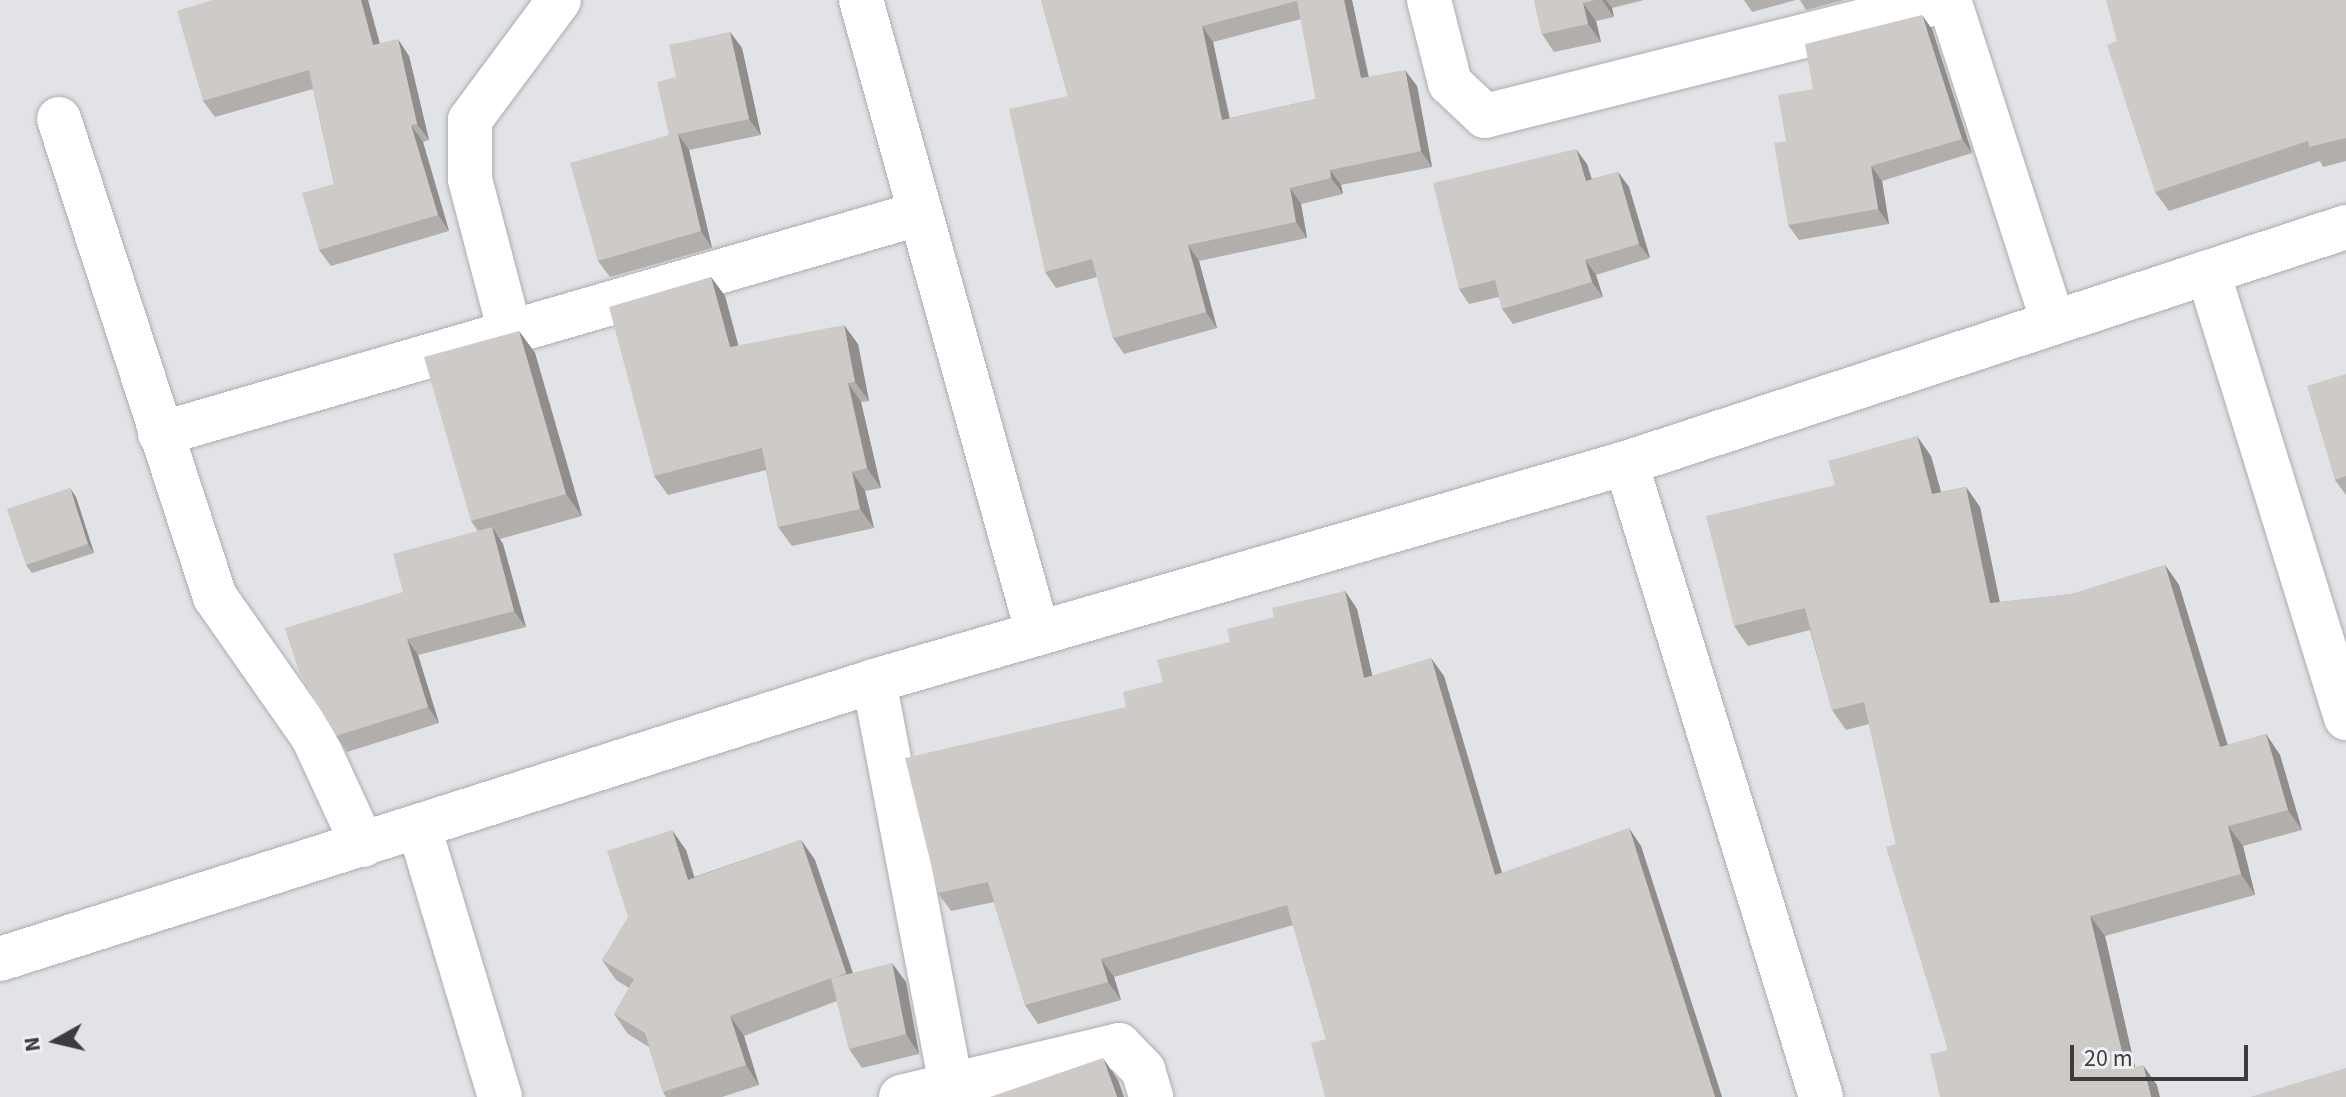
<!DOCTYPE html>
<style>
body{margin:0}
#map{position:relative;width:2346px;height:1097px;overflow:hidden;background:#e1e3e7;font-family:"Source Sans 3",sans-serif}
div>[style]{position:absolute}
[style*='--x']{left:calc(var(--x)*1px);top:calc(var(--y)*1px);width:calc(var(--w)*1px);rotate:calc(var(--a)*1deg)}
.roads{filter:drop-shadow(0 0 2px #abaeb1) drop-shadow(0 0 2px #abaeb1)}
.minor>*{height:44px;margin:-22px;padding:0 22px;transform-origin:22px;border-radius:22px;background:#fff}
.wall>*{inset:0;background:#b1aeac}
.shaded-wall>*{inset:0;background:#908d8c}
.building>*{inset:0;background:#cecac8}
span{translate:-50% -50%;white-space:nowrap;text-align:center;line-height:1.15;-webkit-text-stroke:7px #eef0f4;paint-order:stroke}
.north{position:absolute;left:16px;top:1001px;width:80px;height:80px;-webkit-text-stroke:6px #eef0f4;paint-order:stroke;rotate:262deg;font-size:22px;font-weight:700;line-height:32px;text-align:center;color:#3b3c3e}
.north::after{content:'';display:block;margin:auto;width:28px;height:36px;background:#3b3c3e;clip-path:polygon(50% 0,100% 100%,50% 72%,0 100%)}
.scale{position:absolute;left:2070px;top:1045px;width:178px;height:36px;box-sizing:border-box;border:4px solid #3b3c3e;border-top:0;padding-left:10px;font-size:24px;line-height:28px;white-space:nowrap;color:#3b3c3e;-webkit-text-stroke:6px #eef0f4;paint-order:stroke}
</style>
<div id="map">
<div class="roads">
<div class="minor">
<i style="--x:861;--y:0;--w:658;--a:74.4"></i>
<i style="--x:1429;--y:0;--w:86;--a:75.8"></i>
<i style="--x:1450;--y:83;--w:48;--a:43.3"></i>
<i style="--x:1485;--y:116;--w:476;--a:-14.1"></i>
<i style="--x:1949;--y:0;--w:338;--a:72.1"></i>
<i style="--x:59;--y:119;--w:503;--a:71.93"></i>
<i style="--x:215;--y:597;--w:171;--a:55"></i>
<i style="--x:313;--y:737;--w:119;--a:65.2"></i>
<i style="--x:2208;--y:272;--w:467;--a:72.8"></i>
<i style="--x:510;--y:332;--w:158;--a:-104.7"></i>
<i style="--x:470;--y:179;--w:59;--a:-90"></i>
<i style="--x:470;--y:120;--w:149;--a:-53.4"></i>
<i style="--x:160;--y:434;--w:792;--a:-16.19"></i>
<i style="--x:1626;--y:463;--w:663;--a:72.9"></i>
<i style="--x:874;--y:681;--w:407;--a:79.2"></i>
<i style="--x:419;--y:827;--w:282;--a:73.3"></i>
<i style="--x:0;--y:959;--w:917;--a:-17.64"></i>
<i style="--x:874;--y:681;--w:783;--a:-16.17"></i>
<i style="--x:1626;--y:463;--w:758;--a:-18.15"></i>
<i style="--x:901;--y:1097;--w:224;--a:-13.4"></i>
<i style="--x:1119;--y:1045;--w:35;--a:46"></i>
<i style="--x:1143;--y:1070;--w:28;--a:73"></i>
</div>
</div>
<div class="wall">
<i style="clip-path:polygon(212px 0,368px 0,380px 43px,409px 56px,429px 140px,423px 142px,449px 231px,331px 266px,319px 250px,334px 184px,313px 89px,215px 117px,203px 101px)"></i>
<i style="clip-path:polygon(evenodd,1041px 0,1352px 0,1369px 77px,1417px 86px,1432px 167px,1341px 185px,1343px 194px,1301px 204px,1307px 238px,1199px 261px,1217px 328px,1124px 354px,1113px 338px,1097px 277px,1056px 288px,1045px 272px,1068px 96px,1041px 0,1301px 19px,1316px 99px,1230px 118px,1213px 42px,1301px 19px)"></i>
<i style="clip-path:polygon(1534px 0,1644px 0,1612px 8px,1614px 17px,1596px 21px,1601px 42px,1554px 52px,1542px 34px)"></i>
<i style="clip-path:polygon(1744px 0,1796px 0,1752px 12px)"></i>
<i style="clip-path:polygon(1800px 0,1844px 0,1806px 10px)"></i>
<i style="clip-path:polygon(2346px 0,2346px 161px,2323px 167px,2320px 161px,2169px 211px,2155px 192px,2117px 41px)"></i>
<i style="clip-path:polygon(1932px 29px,1972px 153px,1882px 181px,1889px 224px,1799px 240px,1788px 225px,1813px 89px)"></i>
<i style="clip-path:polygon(730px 32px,742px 48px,761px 135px,689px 150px,712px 248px,610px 277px,598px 261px,669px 135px,676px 77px)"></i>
<i style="clip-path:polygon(1587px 164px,1592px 179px,1618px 172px,1629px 187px,1650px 258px,1596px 275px,1603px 297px,1513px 324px,1502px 309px,1499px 297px,1469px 304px,1459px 289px)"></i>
<i style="clip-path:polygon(711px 277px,725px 296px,738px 346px,858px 344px,869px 401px,861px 402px,881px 488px,865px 491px,874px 528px,792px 546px,778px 527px,766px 470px,668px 495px,654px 476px)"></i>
<i style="clip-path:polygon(519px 331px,535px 353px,582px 516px,500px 539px,503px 544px,526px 627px,418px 655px,439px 723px,347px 752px,336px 736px,403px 592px,478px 531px,471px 521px)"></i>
<i style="clip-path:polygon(2346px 374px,2346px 495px,2335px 480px)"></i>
<i style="clip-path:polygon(1931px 456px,1941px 492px,1966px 487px,1980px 507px,2000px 602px,2072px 594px,2165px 565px,2179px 585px,2228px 745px,2266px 734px,2280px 755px,2302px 830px,2243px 846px,2255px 895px,2105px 936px,2135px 1067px,2157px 1085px,1948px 1050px,1896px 844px,1869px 724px,1846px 730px,1832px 710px,1810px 630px,1748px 646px,1734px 626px,1835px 485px)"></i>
<i style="clip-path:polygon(76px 497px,94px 553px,32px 573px,26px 565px)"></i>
<i style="clip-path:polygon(1345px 591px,1357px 609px,1372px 675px,1444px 676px,1502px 873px,1641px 846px,1722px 1097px,1325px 1097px,1326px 1039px,1293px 925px,1114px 977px,1121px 1000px,1038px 1024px,1025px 1005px,994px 902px,951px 911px,938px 893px,1126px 707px,1163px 682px,1274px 617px)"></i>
<i style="clip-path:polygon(801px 840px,815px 860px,853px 973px,906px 982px,919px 1054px,862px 1068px,849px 1049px,837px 1001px,744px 1036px,759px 1085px,722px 1097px,666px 1097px,663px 1092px,649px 1047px,628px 1034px,614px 1014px,629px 988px,616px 980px,602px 960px,686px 850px,694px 877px)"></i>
</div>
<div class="shaded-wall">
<i style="clip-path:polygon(361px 0,368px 0,384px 61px,373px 45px)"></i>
<i style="clip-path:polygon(1344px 0,1352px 0,1372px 94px,1361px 78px)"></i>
<i style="clip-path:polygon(1602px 0,1606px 0,1612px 8px,1614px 17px)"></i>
<i style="clip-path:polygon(1583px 3px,1596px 21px,1601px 42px,1588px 24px)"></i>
<i style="clip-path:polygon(1922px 15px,1932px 29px,1972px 153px,1962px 139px)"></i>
<i style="clip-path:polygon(1202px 26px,1213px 42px,1233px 136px,1222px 120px)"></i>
<i style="clip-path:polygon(730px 32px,742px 48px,761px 135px,749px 119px)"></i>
<i style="clip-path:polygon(398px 39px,409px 56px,429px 140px,417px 124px)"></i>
<i style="clip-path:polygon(1405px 70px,1417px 86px,1432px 167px,1421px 151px)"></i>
<i style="clip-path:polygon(411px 125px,423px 142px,449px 231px,438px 215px)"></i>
<i style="clip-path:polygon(678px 134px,689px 150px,712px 248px,701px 231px)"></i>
<i style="clip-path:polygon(1576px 149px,1587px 164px,1596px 196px,1586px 181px)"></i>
<i style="clip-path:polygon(1871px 166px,1882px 181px,1889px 224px,1878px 209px)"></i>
<i style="clip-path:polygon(1330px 170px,1341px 185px,1343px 194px,1331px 178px)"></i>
<i style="clip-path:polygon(1618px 172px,1629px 187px,1650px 258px,1639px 244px)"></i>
<i style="clip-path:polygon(1290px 188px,1301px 204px,1307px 238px,1296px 222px)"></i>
<i style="clip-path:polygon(1188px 245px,1199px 261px,1217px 328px,1206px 312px)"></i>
<i style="clip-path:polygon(1585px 260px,1596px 275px,1603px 297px,1592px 282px)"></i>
<i style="clip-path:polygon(711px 277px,725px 296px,744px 366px,730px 347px)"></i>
<i style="clip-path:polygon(844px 325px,858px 344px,869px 401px,855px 382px)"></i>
<i style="clip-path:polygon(519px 331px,535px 353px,582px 516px,566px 494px)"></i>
<i style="clip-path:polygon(848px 383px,861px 402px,881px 488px,867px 468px)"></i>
<i style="clip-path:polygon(1917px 436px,1931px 456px,1947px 514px,1932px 494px)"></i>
<i style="clip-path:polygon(852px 472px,865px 491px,874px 528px,860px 509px)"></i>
<i style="clip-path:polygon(1966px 487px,1980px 507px,2004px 623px,1990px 603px)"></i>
<i style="clip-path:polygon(70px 488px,76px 497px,94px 553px,88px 544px)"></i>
<i style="clip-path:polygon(492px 527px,503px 544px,526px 627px,514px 611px)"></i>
<i style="clip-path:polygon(2165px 565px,2179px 585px,2234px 767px,2220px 747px)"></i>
<i style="clip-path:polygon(1345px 591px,1357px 609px,1377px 696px,1364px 678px)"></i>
<i style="clip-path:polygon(407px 639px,418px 655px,439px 723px,428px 707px)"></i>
<i style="clip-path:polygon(1431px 658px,1444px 676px,1508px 893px,1495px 875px)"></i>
<i style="clip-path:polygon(2266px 734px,2280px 755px,2302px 830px,2288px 810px)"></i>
<i style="clip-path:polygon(2228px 826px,2243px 846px,2255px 895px,2241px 874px)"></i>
<i style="clip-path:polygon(1629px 828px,1641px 846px,1722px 1097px,1715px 1097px)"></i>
<i style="clip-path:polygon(672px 830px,686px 850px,701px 899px,688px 880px)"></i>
<i style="clip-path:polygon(801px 840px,815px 860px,859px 992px,846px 973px)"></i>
<i style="clip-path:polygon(2090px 916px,2105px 936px,2140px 1089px,2126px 1069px)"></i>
<i style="clip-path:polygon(1101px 959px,1114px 977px,1121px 1000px,1108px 982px)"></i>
<i style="clip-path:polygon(892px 963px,906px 982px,919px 1054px,906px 1034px)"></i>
<i style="clip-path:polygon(730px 1016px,744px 1036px,759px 1085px,746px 1065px)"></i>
<i style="clip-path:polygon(1103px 1058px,1118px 1080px,1124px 1097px,1117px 1097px)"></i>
<i style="clip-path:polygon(2143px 1065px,2157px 1085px,2160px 1097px,2151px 1097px)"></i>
</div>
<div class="building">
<i style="clip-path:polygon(212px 0,361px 0,373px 45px,398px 39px,417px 124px,411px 125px,438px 215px,319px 250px,302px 193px,334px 184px,309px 70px,203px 101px,177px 11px)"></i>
<i style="clip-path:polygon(evenodd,1041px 0,1344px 0,1361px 78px,1405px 70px,1421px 151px,1330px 170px,1331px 178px,1290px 188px,1296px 222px,1188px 245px,1206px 312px,1113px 338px,1092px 259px,1045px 272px,1009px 109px,1068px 96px,1041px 0,1297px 1px,1316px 99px,1222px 120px,1202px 26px,1297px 1px)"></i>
<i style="clip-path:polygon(1534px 0,1595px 0,1583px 3px,1588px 24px,1542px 34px)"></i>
<i style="clip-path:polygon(2106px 0,2346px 0,2346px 138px,2309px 147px,2308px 141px,2155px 192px,2107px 45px,2117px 41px)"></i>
<i style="clip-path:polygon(1922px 15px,1962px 139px,1871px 166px,1878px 209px,1788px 225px,1774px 143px,1786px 141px,1778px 95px,1813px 89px,1805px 44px)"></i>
<i style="clip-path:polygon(730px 32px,749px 119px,678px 134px,701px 231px,598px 261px,570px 163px,669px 135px,657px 82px,676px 77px,669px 45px)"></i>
<i style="clip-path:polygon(1576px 149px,1586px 181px,1618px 172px,1639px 244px,1585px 260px,1592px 282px,1502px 309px,1495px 280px,1459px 289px,1433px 183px)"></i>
<i style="clip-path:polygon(711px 277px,730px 347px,844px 325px,855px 382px,848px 383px,867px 468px,852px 472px,860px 509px,778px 527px,762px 448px,654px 476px,609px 307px)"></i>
<i style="clip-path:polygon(519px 331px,566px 494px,471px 521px,424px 357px)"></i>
<i style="clip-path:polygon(2346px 374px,2346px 476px,2335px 480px,2307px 386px)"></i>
<i style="clip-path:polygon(1917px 436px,1932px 494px,1966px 487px,1990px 603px,2072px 594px,2165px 565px,2220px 747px,2266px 734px,2288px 810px,2228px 826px,2241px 874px,2090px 916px,2126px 1069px,2143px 1065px,2151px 1097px,1940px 1097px,1930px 1054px,1948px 1050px,1886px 847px,1896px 844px,1864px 702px,1832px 710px,1805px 608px,1734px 626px,1706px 516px,1835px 485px,1828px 461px)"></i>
<i style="clip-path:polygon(70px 488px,88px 544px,26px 565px,7px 509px)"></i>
<i style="clip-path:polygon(492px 527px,514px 611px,407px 639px,428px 707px,336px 736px,300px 675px,285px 628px,403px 592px,393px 554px)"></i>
<i style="clip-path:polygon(1345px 591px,1364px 678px,1431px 658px,1495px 875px,1629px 828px,1715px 1097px,1325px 1097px,1311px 1043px,1326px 1039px,1287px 905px,1101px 959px,1108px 982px,1025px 1005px,988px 882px,938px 893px,905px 758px,1126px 707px,1123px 692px,1163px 682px,1157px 660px,1230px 642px,1227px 629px,1274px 617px,1272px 608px)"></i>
<i style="clip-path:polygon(672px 830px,688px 880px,801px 840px,846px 973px,833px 978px,892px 963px,906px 1034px,849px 1049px,831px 978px,730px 1016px,746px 1065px,663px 1092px,645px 1033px,614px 1014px,634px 979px,602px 960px,628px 917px,607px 851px)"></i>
<i style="clip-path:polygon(1103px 1058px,1117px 1097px,990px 1097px)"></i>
<i style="clip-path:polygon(2346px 1068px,2346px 1097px,2250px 1097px)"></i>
</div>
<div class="north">N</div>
<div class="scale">20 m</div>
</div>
